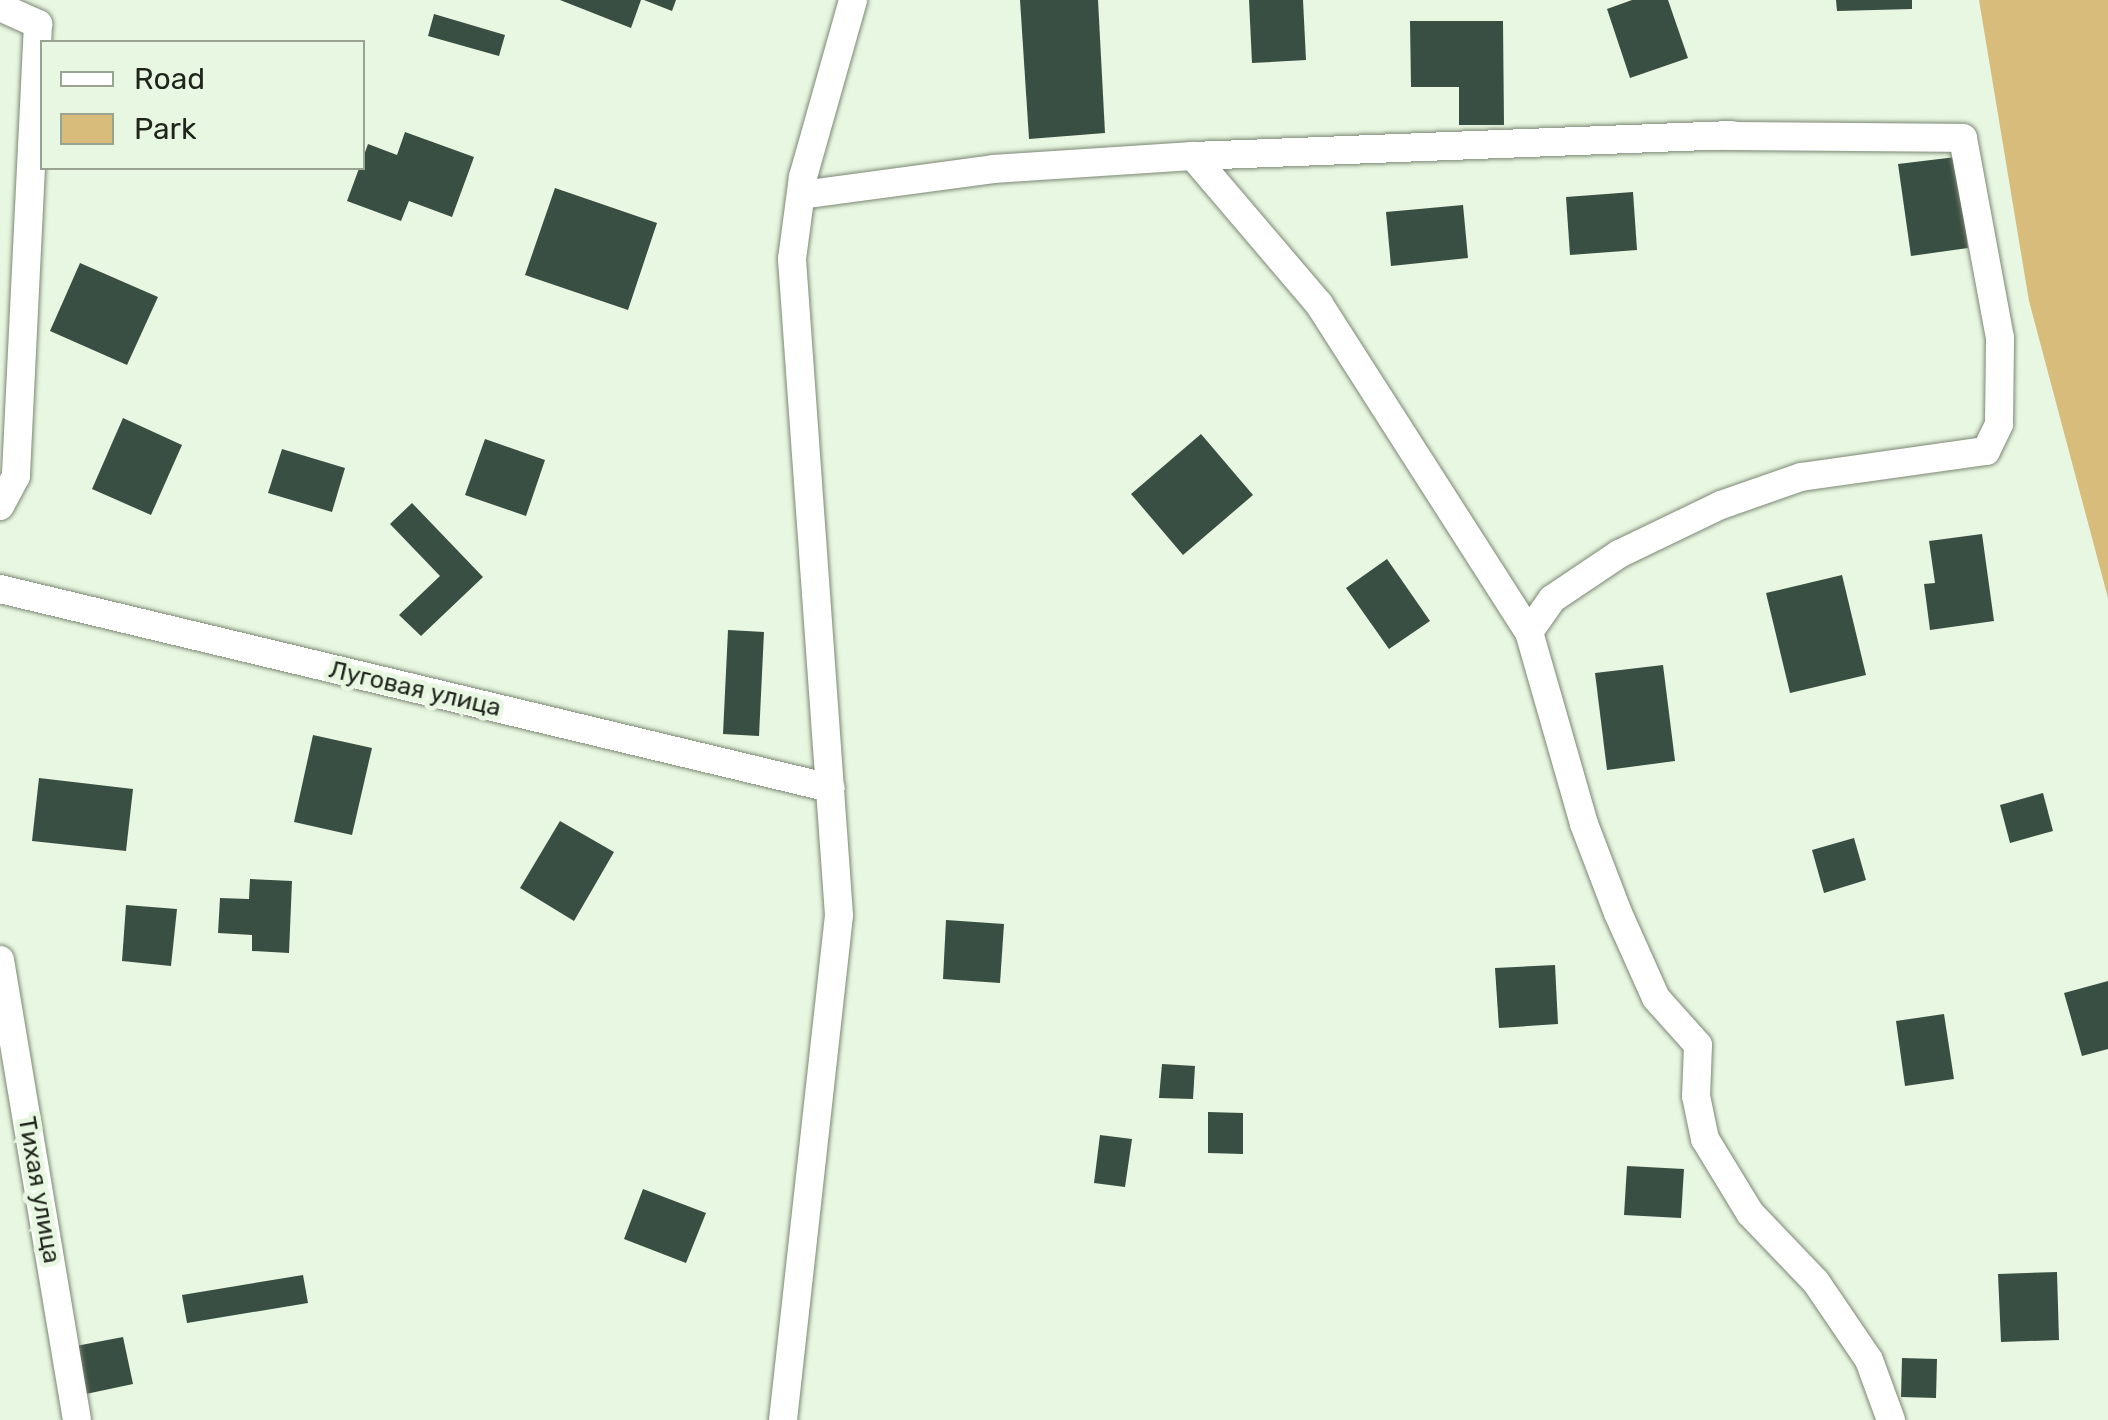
<!DOCTYPE html>
<meta charset="utf-8">
<style>
body{margin:0}
#map{position:relative;width:2108px;height:1420px;overflow:hidden;background:#e8f7e1;font-family:Rubik,sans-serif}
div>[style]{position:absolute}
[style*='--x']{left:calc(var(--x)*1px);top:calc(var(--y)*1px);width:calc(var(--w)*1px);rotate:calc(var(--a)*1deg)}
.green>*{inset:0;background:#d7bc7b}
.building>*{inset:0;background:#3a4f43}
.roads{filter:drop-shadow(0 0 2px #7b8874) drop-shadow(0 0 2px #7b8874)}
.street>*{height:28px;margin:-14px;padding:0 14px;transform-origin:14px;border-radius:14px;background:#fff}
span{translate:-50% -50%;white-space:nowrap;text-align:center;line-height:1.15;-webkit-text-stroke:10px #e8f7e1;paint-order:stroke}
.street-label{font-size:25px;color:#1f241c}
.legend{position:absolute;left:40px;top:40px;width:325px;height:130px;box-sizing:border-box;background:#e8f7e1;border:2px solid #98a392;margin:0;padding:12px 18px;list-style:none;font-size:30px;color:#1f241c}
.legend li{display:flex;align-items:center;gap:20px;height:50px}
.legend b{width:50px;border:2px solid #98a392}
</style>
<div id="map">
<div class="green">
<i style="clip-path:polygon(1979px 0,2108px 0,2108px 598px,2029px 301px)"></i>
</div>
<div class="building">
<i style="clip-path:polygon(560px 0,641px 0,631px 28px)"></i>
<i style="clip-path:polygon(644px 0,676px 0,672px 11px)"></i>
<i style="clip-path:polygon(1020px 0,1098px 0,1105px 133px,1029px 139px)"></i>
<i style="clip-path:polygon(1249px 0,1303px 0,1306px 60px,1252px 63px)"></i>
<i style="clip-path:polygon(1632px 0,1668px 0,1688px 58px,1630px 78px,1607px 9px)"></i>
<i style="clip-path:polygon(1836px 0,1912px 0,1912px 9px,1837px 11px)"></i>
<i style="clip-path:polygon(434px 14px,505px 35px,499px 56px,428px 36px)"></i>
<i style="clip-path:polygon(1410px 21px,1503px 21px,1504px 125px,1459px 125px,1459px 87px,1411px 87px)"></i>
<i style="clip-path:polygon(405px 132px,474px 157px,452px 217px,409px 201px,401px 221px,347px 201px,368px 144px,397px 155px)"></i>
<i style="clip-path:polygon(1956px 157px,1968px 248px,1911px 256px,1898px 164px)"></i>
<i style="clip-path:polygon(555px 188px,657px 223px,628px 310px,525px 275px)"></i>
<i style="clip-path:polygon(1633px 192px,1637px 250px,1570px 255px,1566px 197px)"></i>
<i style="clip-path:polygon(1463px 205px,1468px 258px,1391px 266px,1386px 212px)"></i>
<i style="clip-path:polygon(80px 263px,158px 297px,127px 365px,50px 331px)"></i>
<i style="clip-path:polygon(123px 418px,182px 445px,151px 515px,92px 489px)"></i>
<i style="clip-path:polygon(1201px 434px,1253px 495px,1183px 555px,1131px 494px)"></i>
<i style="clip-path:polygon(485px 439px,545px 460px,526px 516px,465px 495px)"></i>
<i style="clip-path:polygon(282px 449px,345px 468px,332px 512px,268px 493px)"></i>
<i style="clip-path:polygon(412px 503px,483px 577px,421px 636px,399px 615px,440px 576px,390px 524px)"></i>
<i style="clip-path:polygon(1982px 534px,1994px 621px,1930px 630px,1924px 584px,1935px 583px,1929px 541px)"></i>
<i style="clip-path:polygon(1387px 559px,1430px 621px,1389px 649px,1346px 588px)"></i>
<i style="clip-path:polygon(1842px 575px,1866px 675px,1790px 693px,1766px 593px)"></i>
<i style="clip-path:polygon(728px 630px,764px 632px,759px 736px,723px 734px)"></i>
<i style="clip-path:polygon(1663px 665px,1675px 761px,1607px 770px,1595px 673px)"></i>
<i style="clip-path:polygon(313px 735px,372px 748px,352px 835px,294px 822px)"></i>
<i style="clip-path:polygon(39px 778px,133px 789px,126px 851px,32px 841px)"></i>
<i style="clip-path:polygon(2043px 793px,2053px 831px,2010px 843px,2000px 805px)"></i>
<i style="clip-path:polygon(560px 821px,614px 852px,574px 921px,520px 888px)"></i>
<i style="clip-path:polygon(1854px 838px,1866px 880px,1824px 893px,1812px 850px)"></i>
<i style="clip-path:polygon(250px 879px,292px 881px,289px 953px,252px 951px,252px 935px,218px 933px,220px 898px,249px 899px)"></i>
<i style="clip-path:polygon(126px 905px,177px 909px,171px 966px,122px 961px)"></i>
<i style="clip-path:polygon(946px 920px,1004px 924px,1000px 983px,943px 979px)"></i>
<i style="clip-path:polygon(1555px 965px,1558px 1024px,1499px 1028px,1495px 968px)"></i>
<i style="clip-path:polygon(2108px 981px,2108px 1049px,2082px 1056px,2064px 993px)"></i>
<i style="clip-path:polygon(1944px 1014px,1954px 1079px,1905px 1086px,1896px 1021px)"></i>
<i style="clip-path:polygon(1162px 1064px,1195px 1066px,1193px 1099px,1159px 1098px)"></i>
<i style="clip-path:polygon(1208px 1112px,1243px 1113px,1243px 1154px,1208px 1153px)"></i>
<i style="clip-path:polygon(1100px 1135px,1132px 1139px,1125px 1187px,1094px 1183px)"></i>
<i style="clip-path:polygon(1627px 1166px,1684px 1169px,1681px 1218px,1624px 1215px)"></i>
<i style="clip-path:polygon(643px 1189px,706px 1213px,686px 1263px,624px 1239px)"></i>
<i style="clip-path:polygon(2057px 1272px,2059px 1340px,2001px 1342px,1998px 1274px)"></i>
<i style="clip-path:polygon(303px 1275px,308px 1303px,187px 1323px,182px 1295px)"></i>
<i style="clip-path:polygon(123px 1337px,133px 1384px,86px 1394px,76px 1346px)"></i>
<i style="clip-path:polygon(1902px 1358px,1937px 1359px,1936px 1398px,1901px 1397px)"></i>
</div>
<div class="roads">
<div class="street">
<i style="--x:0;--y:7;--w:42;--a:24.1"></i>
<i style="--x:38;--y:24;--w:453;--a:92.8"></i>
<i style="--x:16;--y:476;--w:34;--a:118"></i>
<i style="--x:1193;--y:156;--w:194;--a:49.6"></i>
<i style="--x:1319;--y:304;--w:389;--a:57.4"></i>
<i style="--x:1529;--y:632;--w:200;--a:74"></i>
<i style="--x:1584;--y:824;--w:95;--a:69.1"></i>
<i style="--x:1618;--y:913;--w:93;--a:65.9"></i>
<i style="--x:1656;--y:998;--w:63;--a:48.2"></i>
<i style="--x:1698;--y:1045;--w:51;--a:92.2"></i>
<i style="--x:1696;--y:1096;--w:44;--a:78.2"></i>
<i style="--x:1705;--y:1139;--w:87;--a:58.7"></i>
<i style="--x:1750;--y:1213;--w:95;--a:46.3"></i>
<i style="--x:1816;--y:1282;--w:94;--a:55.8"></i>
<i style="--x:1869;--y:1360;--w:64;--a:69.9"></i>
<i style="--x:801;--y:195;--w:194;--a:-7.7"></i>
<i style="--x:993;--y:169;--w:200;--a:-3.7"></i>
<i style="--x:1193;--y:156;--w:539;--a:-2.23"></i>
<i style="--x:0;--y:589;--w:854;--a:13.48"></i>
<i style="--x:1529;--y:632;--w:40;--a:-55.1"></i>
<i style="--x:1552;--y:599;--w:81;--a:-33.9"></i>
<i style="--x:1619;--y:554;--w:113;--a:-25.7"></i>
<i style="--x:1721;--y:505;--w:85;--a:-19.3"></i>
<i style="--x:1801;--y:477;--w:187;--a:-8"></i>
<i style="--x:1986;--y:451;--w:30;--a:-64"></i>
<i style="--x:1999;--y:424;--w:86;--a:-89.3"></i>
<i style="--x:2000;--y:338;--w:203;--a:-100.5"></i>
<i style="--x:1963;--y:138;--w:246;--a:-179.5"></i>
<i style="--x:0;--y:960;--w:466;--a:80.5"></i>
<i style="--x:783;--y:1420;--w:508;--a:-83.67"></i>
<i style="--x:839;--y:915;--w:658;--a:-94.1"></i>
<i style="--x:792;--y:259;--w:83;--a:-82.4"></i>
<i style="--x:803;--y:177;--w:184;--a:-74.2"></i>
</div>
</div>
<div class="street-label">
<span style="left:415px;top:689px;rotate:13deg">Луговая улица</span>
<span style="left:39px;top:1190px;rotate:80deg">Тихая улица</span>
</div>
<ul class="legend">
<li><b style="height:12px;background:#fff"></b>Road</li>
<li><b style="height:28px;background:#d7bc7b"></b>Park</li>
</ul>
</div>
